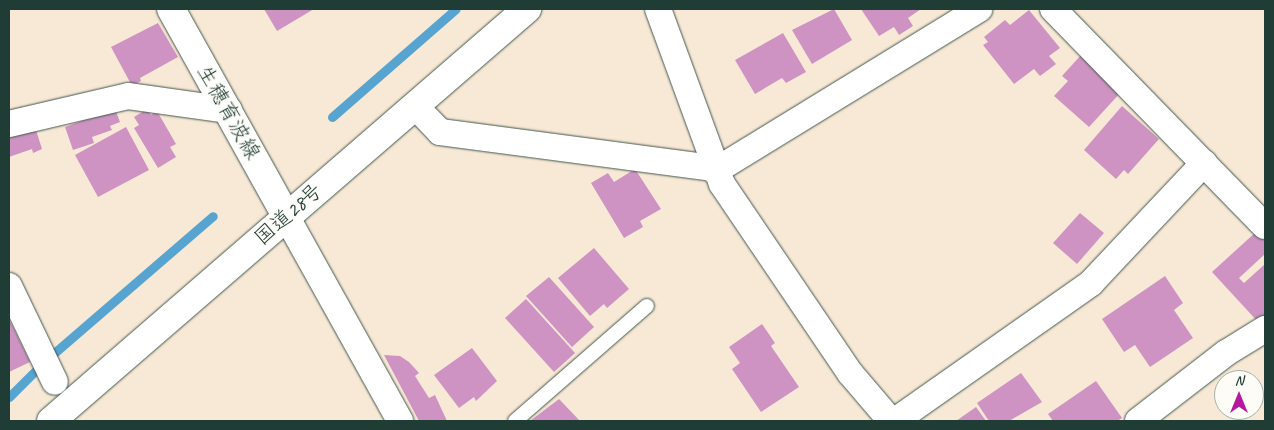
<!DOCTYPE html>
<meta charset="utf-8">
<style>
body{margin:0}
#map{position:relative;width:1274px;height:430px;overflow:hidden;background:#f8e9d6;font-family:Caveat,"Klee One",sans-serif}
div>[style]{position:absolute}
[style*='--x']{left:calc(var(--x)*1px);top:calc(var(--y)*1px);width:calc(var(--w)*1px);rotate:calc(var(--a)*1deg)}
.stream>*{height:9px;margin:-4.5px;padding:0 4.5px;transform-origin:4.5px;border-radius:4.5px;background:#57a4d0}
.building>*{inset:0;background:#ce93c2}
.roads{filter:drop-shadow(0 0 1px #40574c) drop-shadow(0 0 1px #40574c)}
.service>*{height:14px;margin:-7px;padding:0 7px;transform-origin:7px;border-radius:7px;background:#fff}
.minor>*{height:26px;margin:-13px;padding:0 13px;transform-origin:13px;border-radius:13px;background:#fff}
.secondary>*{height:28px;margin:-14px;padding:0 14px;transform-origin:14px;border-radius:14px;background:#fff}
.trunk>*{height:28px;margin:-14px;padding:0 14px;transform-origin:14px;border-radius:14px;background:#fff}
span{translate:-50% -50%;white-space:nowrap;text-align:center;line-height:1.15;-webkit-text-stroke:4px #fdfcf7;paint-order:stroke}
.street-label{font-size:21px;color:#1f3d34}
.frame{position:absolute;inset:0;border:10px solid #1f3d34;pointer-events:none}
.north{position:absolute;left:1214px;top:370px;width:50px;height:50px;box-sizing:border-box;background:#fdfcf7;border:1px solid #a4b0a9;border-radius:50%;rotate:0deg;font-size:14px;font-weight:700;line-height:20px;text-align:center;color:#1f3d34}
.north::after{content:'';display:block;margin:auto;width:18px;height:22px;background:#b5179e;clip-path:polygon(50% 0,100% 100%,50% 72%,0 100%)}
</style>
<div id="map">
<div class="stream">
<i style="--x:332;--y:117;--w:164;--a:-41.1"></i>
<i style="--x:53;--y:354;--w:211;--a:-40.8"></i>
<i style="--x:9;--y:397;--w:37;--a:-45"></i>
</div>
<div class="building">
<i style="clip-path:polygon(264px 9px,314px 9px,277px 31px)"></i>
<i style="clip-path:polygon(834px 9px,852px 40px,812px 64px,792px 30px)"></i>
<i style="clip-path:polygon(861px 9px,921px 9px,908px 18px,913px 26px,899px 35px,894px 27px,879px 36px)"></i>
<i style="clip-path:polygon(1029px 10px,1060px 48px,1049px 56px,1056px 64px,1040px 76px,1034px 69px,1014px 84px,983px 45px,988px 42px,984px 37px,1005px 20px,1010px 25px)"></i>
<i style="clip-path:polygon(158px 23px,178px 57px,140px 78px,141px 81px,132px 86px,111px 47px)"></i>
<i style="clip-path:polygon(783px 33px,806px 72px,786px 83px,782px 78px,755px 94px,735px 60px)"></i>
<i style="clip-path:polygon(1081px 55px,1121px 92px,1089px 127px,1054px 96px,1068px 81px,1062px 76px)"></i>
<i style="clip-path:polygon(1122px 106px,1159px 139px,1128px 174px,1124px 170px,1116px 179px,1084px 150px)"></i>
<i style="clip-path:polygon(115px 109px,120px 122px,110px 126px,112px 130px,92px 137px,94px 143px,73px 150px,65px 127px)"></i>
<i style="clip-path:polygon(147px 109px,151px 115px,157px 111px,176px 144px,170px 147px,176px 157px,158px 168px,134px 128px,139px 125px,134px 117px)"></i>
<i style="clip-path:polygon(35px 127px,42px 149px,33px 153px,32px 149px,9px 157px,9px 136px)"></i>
<i style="clip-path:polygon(126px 127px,149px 170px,98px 197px,75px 155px)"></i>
<i style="clip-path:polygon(635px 169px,661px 209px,640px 221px,643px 227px,624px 238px,591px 183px,608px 173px,614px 182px)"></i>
<i style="clip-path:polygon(1080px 213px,1104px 233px,1077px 264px,1053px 243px)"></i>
<i style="clip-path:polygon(1257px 231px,1265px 241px,1265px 254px,1239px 278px,1244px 283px,1265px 264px,1265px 318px,1259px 323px,1212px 272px)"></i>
<i style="clip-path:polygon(594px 248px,629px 289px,607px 308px,604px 304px,590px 316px,558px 278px)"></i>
<i style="clip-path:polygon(1165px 276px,1183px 303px,1174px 310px,1193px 338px,1150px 367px,1135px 345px,1124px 352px,1102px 319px)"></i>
<i style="clip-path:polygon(549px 277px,594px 327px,572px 347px,526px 296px)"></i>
<i style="clip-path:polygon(526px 299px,575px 353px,554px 372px,505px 318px)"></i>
<i style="clip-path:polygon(9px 319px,30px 362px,9px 372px)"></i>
<i style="clip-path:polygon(762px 324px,775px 343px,771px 346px,799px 387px,761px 412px,732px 369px,740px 363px,729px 347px)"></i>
<i style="clip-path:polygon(472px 348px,497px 381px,476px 401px,474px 397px,459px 408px,434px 375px)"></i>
<i style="clip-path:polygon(384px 355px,400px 356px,409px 362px,419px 373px,415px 376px,429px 398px,435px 395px,447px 421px,419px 421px)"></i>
<i style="clip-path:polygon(1021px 373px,1042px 402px,1009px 421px,989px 421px,977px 403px)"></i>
<i style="clip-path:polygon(1096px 381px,1122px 418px,1117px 421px,1053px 421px,1048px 414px)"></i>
<i style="clip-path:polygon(559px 399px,580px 421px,530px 421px)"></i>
<i style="clip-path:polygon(976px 407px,986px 421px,956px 421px)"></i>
</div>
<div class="roads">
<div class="service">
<i style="--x:515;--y:421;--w:175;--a:-41.1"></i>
</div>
<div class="minor">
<i style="--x:658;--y:9;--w:186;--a:69.9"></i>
<i style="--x:722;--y:184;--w:228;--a:55.9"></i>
<i style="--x:850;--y:373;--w:63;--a:49.5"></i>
<i style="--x:1053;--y:9;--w:303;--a:45.7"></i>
<i style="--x:415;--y:106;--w:36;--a:46"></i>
<i style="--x:440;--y:132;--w:276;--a:7.5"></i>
<i style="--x:9;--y:124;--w:122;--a:-13.2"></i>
<i style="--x:128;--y:96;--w:102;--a:7.9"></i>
<i style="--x:715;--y:171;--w:310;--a:-31.5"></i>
<i style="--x:286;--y:216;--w:235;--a:60.9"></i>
<i style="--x:9;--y:286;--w:106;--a:64.4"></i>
<i style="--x:895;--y:421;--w:240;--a:-35.1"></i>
<i style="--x:1091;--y:283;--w:165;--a:-46.7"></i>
<i style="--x:1138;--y:421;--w:111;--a:-37.7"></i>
<i style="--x:1226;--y:353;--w:46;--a:-31.6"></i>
</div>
<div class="secondary">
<i style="--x:171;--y:9;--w:237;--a:60.9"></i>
</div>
<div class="trunk">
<i style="--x:51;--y:421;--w:630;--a:-40.88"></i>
</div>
</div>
<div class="street-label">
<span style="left:229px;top:112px;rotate:60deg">生穂育波線</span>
<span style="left:288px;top:214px;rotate:-41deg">国道28号</span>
</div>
<div class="frame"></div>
<div class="north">N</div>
</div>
